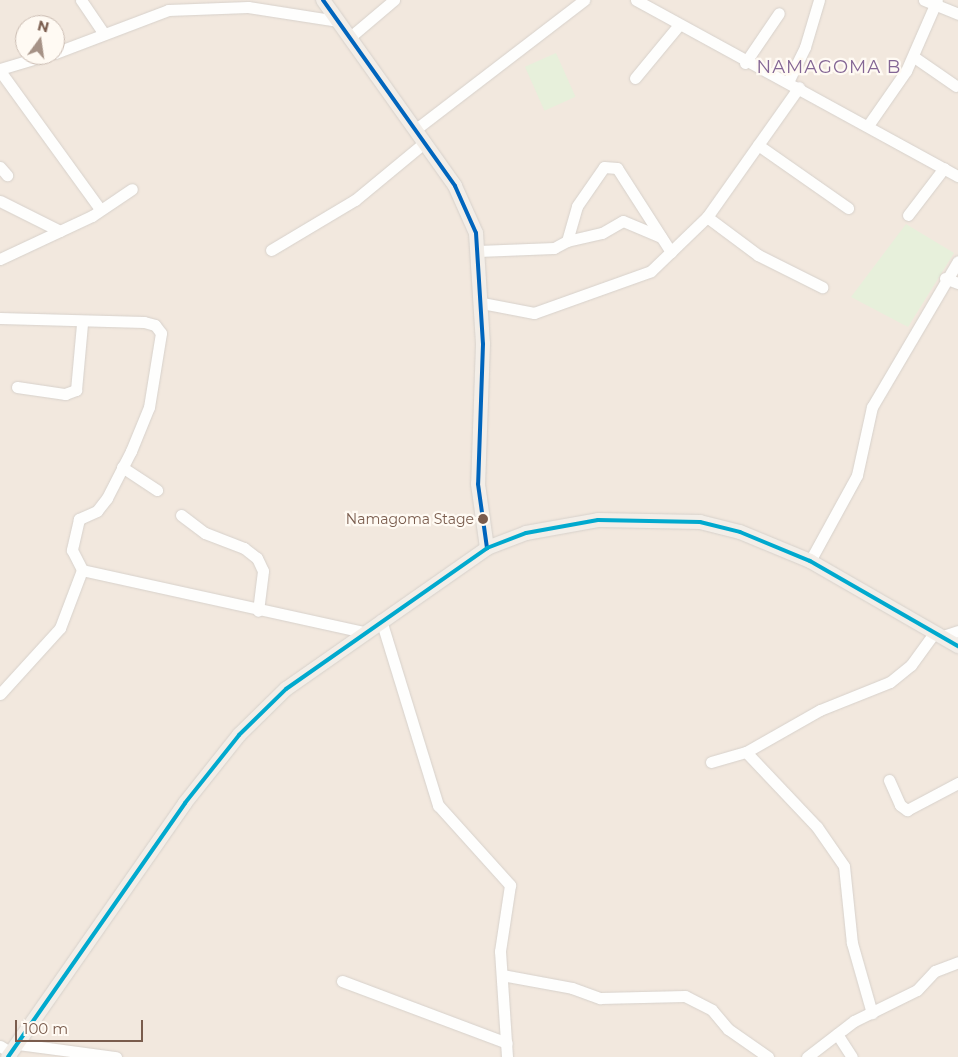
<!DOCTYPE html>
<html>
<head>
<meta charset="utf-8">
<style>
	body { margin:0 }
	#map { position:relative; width:958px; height:1057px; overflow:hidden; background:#f9f5f0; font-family:Montserrat,sans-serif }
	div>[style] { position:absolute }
	.residential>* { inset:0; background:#f2e8de }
	.green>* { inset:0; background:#e7f0db; transform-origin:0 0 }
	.roads { filter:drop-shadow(0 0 1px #d7d1cb) drop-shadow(0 0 1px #d7d1cb) }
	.minor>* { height:11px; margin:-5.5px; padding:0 5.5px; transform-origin:5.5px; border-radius:5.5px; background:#fefefd }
	.major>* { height:14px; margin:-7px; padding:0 7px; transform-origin:7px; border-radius:7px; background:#f3eee8 }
	.bus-1>* { height:4px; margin:-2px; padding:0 2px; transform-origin:2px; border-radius:2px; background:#0065bd }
	.bus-2>* { height:4px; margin:-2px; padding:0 2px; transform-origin:2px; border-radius:2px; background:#00a9ce }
	.dots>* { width:14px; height:14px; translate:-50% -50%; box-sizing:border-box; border:2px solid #fffaf3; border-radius:50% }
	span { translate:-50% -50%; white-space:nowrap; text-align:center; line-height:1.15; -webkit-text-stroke:4.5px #fffaf3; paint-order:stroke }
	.bus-label { font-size:14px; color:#7a5c4d }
	.right { translate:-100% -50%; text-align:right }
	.quarter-label { font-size:18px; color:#846695; letter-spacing:1px }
	.north { position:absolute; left:15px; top:15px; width:50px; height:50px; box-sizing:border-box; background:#fffaf3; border:1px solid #cabbb1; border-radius:50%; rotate:14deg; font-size:14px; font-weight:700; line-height:20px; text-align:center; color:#7a5c4d }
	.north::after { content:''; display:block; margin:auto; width:18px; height:22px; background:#a69286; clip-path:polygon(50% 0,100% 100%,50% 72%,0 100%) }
	.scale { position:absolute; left:15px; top:1020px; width:128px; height:22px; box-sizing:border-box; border:2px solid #7a5c4d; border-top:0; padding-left:6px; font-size:15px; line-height:18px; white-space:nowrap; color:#7a5c4d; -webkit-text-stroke:4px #fffaf3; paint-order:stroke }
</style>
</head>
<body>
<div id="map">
	<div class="residential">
		<div style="clip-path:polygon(evenodd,0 0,958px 0,958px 1057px,0 1057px,0 0,25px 25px,55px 25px,55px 55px,25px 55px,25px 25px)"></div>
	</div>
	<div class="green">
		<div style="left:556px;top:53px;width:48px;height:34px;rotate:66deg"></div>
		<div style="clip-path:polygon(906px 224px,954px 253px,908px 327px,851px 297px)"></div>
	</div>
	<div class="roads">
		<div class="minor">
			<div style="left:81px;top:0;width:41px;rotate:55.9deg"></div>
			<div style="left:636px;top:0;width:367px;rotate:28.7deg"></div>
			<div style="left:924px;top:0;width:37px;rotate:22deg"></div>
			<div style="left:349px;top:38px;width:59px;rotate:-40.2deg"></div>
			<div style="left:55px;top:53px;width:121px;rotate:-20.8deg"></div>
			<div style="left:168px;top:10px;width:80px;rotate:-2.1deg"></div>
			<div style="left:248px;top:7px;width:90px;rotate:8.9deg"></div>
			<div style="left:914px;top:57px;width:51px;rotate:34.6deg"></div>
			<div style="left:745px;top:63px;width:60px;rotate:-55.8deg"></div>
			<div style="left:0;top:69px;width:49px;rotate:-16.6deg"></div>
			<div style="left:0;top:71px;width:169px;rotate:54.1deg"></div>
			<div style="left:635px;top:78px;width:67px;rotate:-50.4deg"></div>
			<div style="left:788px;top:82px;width:39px;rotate:-64deg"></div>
			<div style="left:805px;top:47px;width:49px;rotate:-73.4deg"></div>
			<div style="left:869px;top:124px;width:65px;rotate:-55.1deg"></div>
			<div style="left:906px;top:71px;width:77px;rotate:-66.4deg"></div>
			<div style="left:416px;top:129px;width:212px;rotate:-37.5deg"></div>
			<div style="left:758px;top:145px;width:110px;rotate:35deg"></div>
			<div style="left:0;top:167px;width:11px;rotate:49deg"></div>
			<div style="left:0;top:201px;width:67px;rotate:26.6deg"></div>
			<div style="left:908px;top:215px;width:59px;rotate:-52.5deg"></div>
			<div style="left:707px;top:217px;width:64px;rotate:36.7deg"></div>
			<div style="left:758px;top:255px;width:72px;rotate:26.6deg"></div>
			<div style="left:567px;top:241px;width:36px;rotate:-13deg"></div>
			<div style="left:602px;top:233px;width:24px;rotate:-30deg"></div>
			<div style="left:623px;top:221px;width:41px;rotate:22.8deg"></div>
			<div style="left:271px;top:250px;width:98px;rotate:-30.8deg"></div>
			<div style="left:355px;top:200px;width:91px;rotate:-39.6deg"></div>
			<div style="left:478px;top:251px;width:76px;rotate:-2.3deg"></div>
			<div style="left:554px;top:248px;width:15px;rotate:-28deg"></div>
			<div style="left:567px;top:241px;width:36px;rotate:-74deg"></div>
			<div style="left:577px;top:206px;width:47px;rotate:-55.3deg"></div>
			<div style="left:604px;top:167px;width:13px;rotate:4deg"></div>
			<div style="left:617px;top:168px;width:100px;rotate:57.3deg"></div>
			<div style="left:0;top:259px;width:102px;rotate:-25.1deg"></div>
			<div style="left:92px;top:216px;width:48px;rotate:-34deg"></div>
			<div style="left:945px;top:278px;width:14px;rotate:21deg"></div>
			<div style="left:482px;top:303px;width:53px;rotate:10.9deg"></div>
			<div style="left:534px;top:313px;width:124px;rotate:-19.7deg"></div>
			<div style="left:651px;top:271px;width:78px;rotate:-44deg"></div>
			<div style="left:707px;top:217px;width:159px;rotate:-54.7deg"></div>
			<div style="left:0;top:318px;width:144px;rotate:1.6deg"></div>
			<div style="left:144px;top:322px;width:11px;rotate:15deg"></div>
			<div style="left:155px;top:325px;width:10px;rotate:53deg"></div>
			<div style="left:161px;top:333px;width:75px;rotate:99.2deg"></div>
			<div style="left:149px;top:407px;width:48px;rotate:112.2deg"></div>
			<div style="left:131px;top:451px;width:53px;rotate:117.1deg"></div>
			<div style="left:107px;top:498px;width:16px;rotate:128deg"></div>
			<div style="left:97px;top:511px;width:20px;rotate:156deg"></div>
			<div style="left:79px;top:519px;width:32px;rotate:103deg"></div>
			<div style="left:72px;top:550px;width:22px;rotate:63deg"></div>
			<div style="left:17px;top:387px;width:49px;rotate:8.3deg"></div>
			<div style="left:65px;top:394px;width:12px;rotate:-20deg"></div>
			<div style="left:76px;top:390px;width:66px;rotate:-84.8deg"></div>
			<div style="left:122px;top:467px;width:42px;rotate:33.3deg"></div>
			<div style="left:181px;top:515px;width:30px;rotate:37deg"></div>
			<div style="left:205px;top:533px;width:42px;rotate:21deg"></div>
			<div style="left:244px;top:548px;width:16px;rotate:38deg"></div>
			<div style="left:257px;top:558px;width:14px;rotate:65deg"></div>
			<div style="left:263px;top:571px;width:40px;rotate:97.1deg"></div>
			<div style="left:810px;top:561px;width:98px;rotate:-61.3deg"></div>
			<div style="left:857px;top:475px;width:70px;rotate:-77.6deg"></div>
			<div style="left:872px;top:407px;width:169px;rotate:-59.5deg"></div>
			<div style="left:381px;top:620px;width:194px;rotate:72.9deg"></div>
			<div style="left:438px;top:805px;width:108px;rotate:48deg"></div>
			<div style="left:510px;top:885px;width:67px;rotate:98.6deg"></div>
			<div style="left:500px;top:951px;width:106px;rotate:86.2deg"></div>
			<div style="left:943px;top:636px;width:16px;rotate:-18deg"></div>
			<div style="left:0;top:694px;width:89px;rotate:-47.7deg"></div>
			<div style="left:60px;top:628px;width:62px;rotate:-69.2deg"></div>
			<div style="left:82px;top:570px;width:288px;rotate:12.4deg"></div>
			<div style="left:746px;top:752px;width:103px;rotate:46.6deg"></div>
			<div style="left:817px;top:827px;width:47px;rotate:55.3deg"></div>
			<div style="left:844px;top:866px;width:77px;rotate:84.1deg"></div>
			<div style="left:852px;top:943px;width:73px;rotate:74.1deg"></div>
			<div style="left:711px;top:762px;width:36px;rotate:-16deg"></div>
			<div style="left:746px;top:752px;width:85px;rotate:-29.6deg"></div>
			<div style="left:820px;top:710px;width:75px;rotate:-21.8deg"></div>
			<div style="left:890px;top:682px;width:27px;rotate:-39deg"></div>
			<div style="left:911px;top:665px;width:41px;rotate:-54deg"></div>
			<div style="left:889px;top:780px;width:27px;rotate:66deg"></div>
			<div style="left:900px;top:805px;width:9px;rotate:36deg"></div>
			<div style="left:907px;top:810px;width:58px;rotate:-27.9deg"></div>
			<div style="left:502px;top:975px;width:71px;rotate:10.5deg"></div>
			<div style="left:572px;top:988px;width:30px;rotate:20deg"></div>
			<div style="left:600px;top:998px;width:85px;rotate:-1.3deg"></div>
			<div style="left:685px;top:996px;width:30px;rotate:27deg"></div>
			<div style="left:712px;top:1010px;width:25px;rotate:50deg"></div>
			<div style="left:728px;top:1029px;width:49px;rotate:35deg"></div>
			<div style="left:342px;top:981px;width:176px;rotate:20.6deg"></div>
			<div style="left:837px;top:1034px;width:27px;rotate:57deg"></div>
			<div style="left:18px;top:1044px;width:99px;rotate:7.6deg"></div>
			<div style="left:0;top:1046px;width:13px;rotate:32deg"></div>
			<div style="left:807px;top:1057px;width:59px;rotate:-37.5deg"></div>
			<div style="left:854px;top:1021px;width:70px;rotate:-26.2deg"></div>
			<div style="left:917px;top:990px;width:26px;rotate:-47deg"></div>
			<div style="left:935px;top:971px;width:25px;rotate:-21deg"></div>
		</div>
		<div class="major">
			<div style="left:323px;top:0;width:228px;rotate:54.6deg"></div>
			<div style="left:455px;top:186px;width:51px;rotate:65.9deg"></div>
			<div style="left:476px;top:233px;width:111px;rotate:86.4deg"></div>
			<div style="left:483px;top:344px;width:140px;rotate:92deg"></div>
			<div style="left:478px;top:484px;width:65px;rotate:82deg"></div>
			<div style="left:8px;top:1057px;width:310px;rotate:-55.1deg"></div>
			<div style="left:185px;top:803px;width:87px;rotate:-51.5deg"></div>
			<div style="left:239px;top:735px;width:66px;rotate:-44.4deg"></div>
			<div style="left:286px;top:689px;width:246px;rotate:-35deg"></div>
			<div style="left:487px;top:548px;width:42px;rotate:-21deg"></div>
			<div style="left:526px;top:533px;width:73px;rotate:-10.2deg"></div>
			<div style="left:598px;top:520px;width:102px;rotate:1.1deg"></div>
			<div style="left:700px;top:522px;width:41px;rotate:14deg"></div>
			<div style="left:740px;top:532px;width:76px;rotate:22.5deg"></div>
			<div style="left:810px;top:561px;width:171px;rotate:29.9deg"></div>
		</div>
	</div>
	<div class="bus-1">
		<div style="left:323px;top:0;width:228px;rotate:54.6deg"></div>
		<div style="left:455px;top:186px;width:51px;rotate:65.9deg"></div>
		<div style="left:476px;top:233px;width:111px;rotate:86.4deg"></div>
		<div style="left:483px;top:344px;width:140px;rotate:92deg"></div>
		<div style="left:478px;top:484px;width:65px;rotate:82deg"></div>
	</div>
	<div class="bus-2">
		<div style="left:8px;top:1057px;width:310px;rotate:-55.1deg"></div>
		<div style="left:185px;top:803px;width:87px;rotate:-51.5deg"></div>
		<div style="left:239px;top:735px;width:66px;rotate:-44.4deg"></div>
		<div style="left:286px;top:689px;width:246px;rotate:-35deg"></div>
		<div style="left:487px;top:548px;width:42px;rotate:-21deg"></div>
		<div style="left:526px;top:533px;width:73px;rotate:-10.2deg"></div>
		<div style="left:598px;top:520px;width:102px;rotate:1.1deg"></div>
		<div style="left:700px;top:522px;width:41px;rotate:14deg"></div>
		<div style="left:740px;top:532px;width:76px;rotate:22.5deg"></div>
		<div style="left:810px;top:561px;width:171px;rotate:29.9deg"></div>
	</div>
	<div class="dots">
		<div style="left:483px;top:519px;background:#7a5c4d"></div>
	</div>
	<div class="bus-label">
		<span class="right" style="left:474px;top:519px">Namagoma Stage</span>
	</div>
	<div class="quarter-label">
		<span style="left:829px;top:67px">NAMAGOMA B</span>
	</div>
	<div class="north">N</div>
	<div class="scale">100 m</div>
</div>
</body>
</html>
